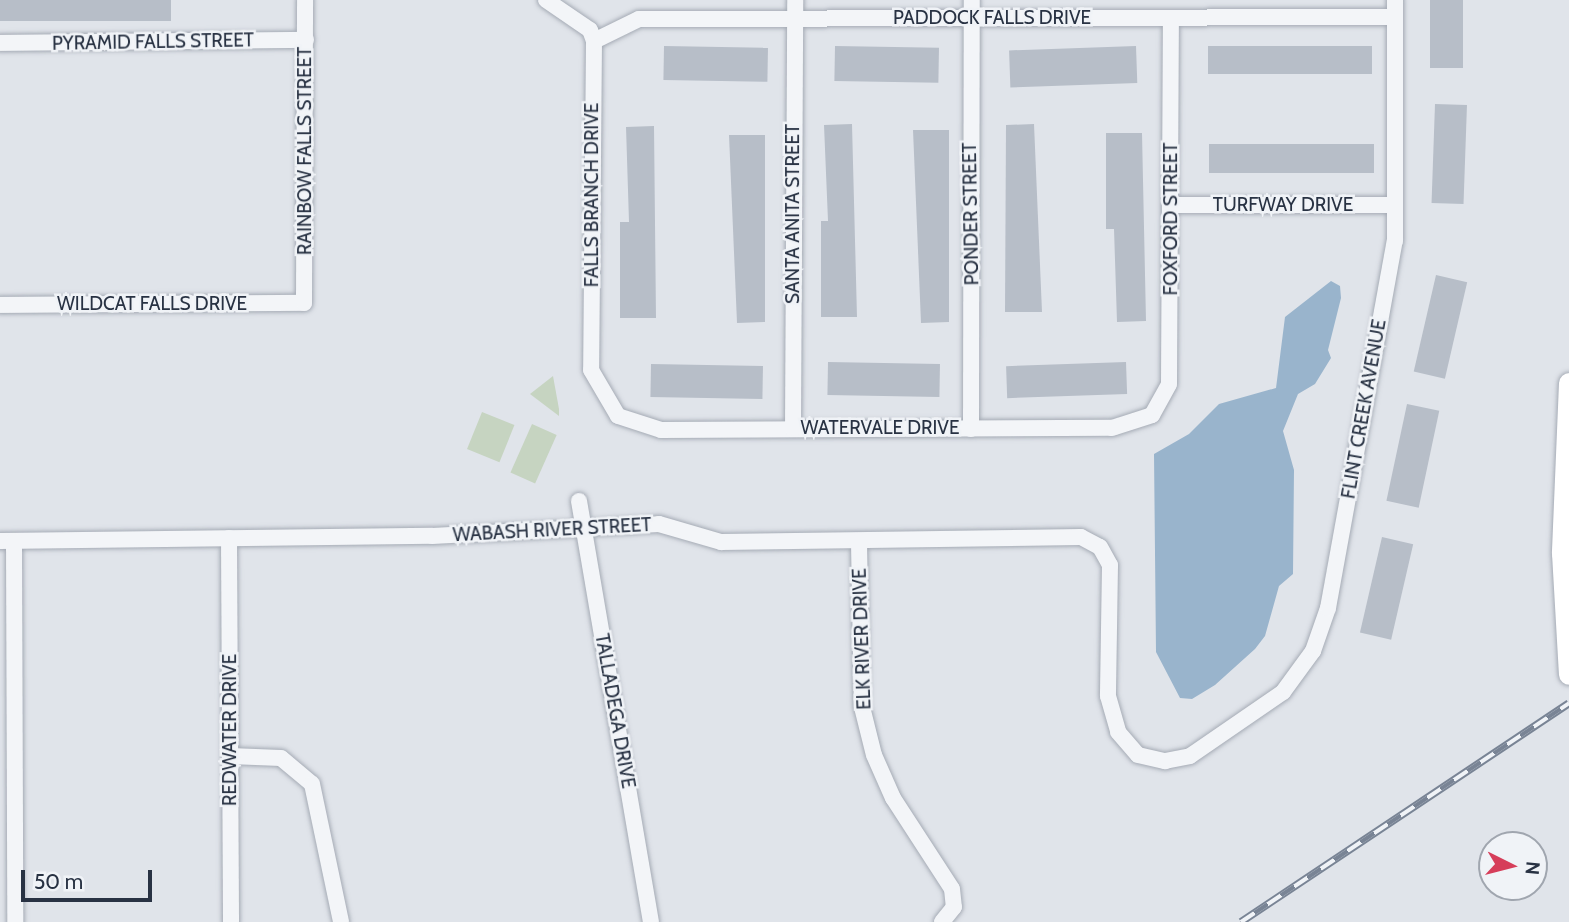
<!DOCTYPE html>
<html>
<head>
<meta charset="utf-8">
<style>
	body { margin:0 }
	#map { position:relative; width:1569px; height:922px; overflow:hidden; background:#e0e4ea; font-family:Cabin,sans-serif }
	div>[style] { position:absolute }
	.green>* { inset:0; background:#c6d4c1; transform-origin:0 0 }
	.water>* { inset:0; background:#99b4cc }
	.building>* { inset:0; background:#b7bec8; transform-origin:0 0 }
	.roads { filter:drop-shadow(0 0 2px #a5abb5) drop-shadow(0 0 2px #a5abb5) }
	.minor>* { height:16px; margin:-8px; padding:0 8px; transform-origin:8px; border-radius:8px; background:#f3f5f8 }
	.secondary>* { height:21px; margin:-10.5px; padding:0 10.5px; transform-origin:10.5px; border-radius:10.5px; background:#fff }
	.rail>* { height:8px; margin-top:-4px; transform-origin:0; background:repeating-linear-gradient(90deg,#f0f3f7 0 16px,#798495 0 32px); box-sizing:border-box; border-block:2px solid #798495 }
	span { translate:-50% -50%; white-space:nowrap; text-align:center; line-height:1.15; -webkit-text-stroke:5px #f0f3f7; paint-order:stroke }
	.street-label { font-size:19px; color:#283243 }
	.north { position:absolute; left:1478px; top:831px; width:70px; height:70px; box-sizing:border-box; background:#f0f3f7; border:2px solid #a0a6af; border-radius:50%; rotate:96deg; font-size:19px; font-weight:700; line-height:28px; text-align:center; color:#283243 }
	.north::after { content:''; display:block; margin:auto; width:24px; height:32px; background:#d63e5a; clip-path:polygon(50% 0,100% 100%,50% 72%,0 100%) }
	.scale { position:absolute; left:21px; top:870px; width:131px; height:32px; box-sizing:border-box; border:4px solid #283243; border-top:0; padding-left:9px; font-size:21px; line-height:24px; white-space:nowrap; color:#283243; -webkit-text-stroke:5px #f0f3f7; paint-order:stroke }
</style>
</head>
<body>
<div id="map">
	<div class="green">
		<div style="clip-path:polygon(553px 376px,559px 409px,559px 416px,530px 394px)"></div>
		<div style="left:482px;top:412px;width:35px;height:40px;rotate:22deg"></div>
		<div style="left:532px;top:424px;width:27px;height:53px;rotate:24deg"></div>
	</div>
	<div class="water">
		<div style="clip-path:polygon(1331px 281px,1340px 286px,1341px 298px,1328px 350px,1331px 358px,1315px 384px,1298px 394px,1283px 431px,1294px 470px,1293px 574px,1279px 586px,1265px 636px,1255px 649px,1215px 685px,1192px 699px,1180px 698px,1156px 652px,1154px 454px,1189px 434px,1219px 404px,1276px 388px,1285px 317px)"></div>
	</div>
	<div class="building">
		<div style="left:0;top:0;width:171px;height:21px"></div>
		<div style="left:1430px;top:0;width:33px;height:68px"></div>
		<div style="left:664px;top:46px;width:104px;height:34px;rotate:1deg"></div>
		<div style="left:835px;top:46px;width:104px;height:35px;rotate:1deg"></div>
		<div style="left:1136px;top:46px;width:37px;height:127px;rotate:88deg"></div>
		<div style="left:1208px;top:46px;width:164px;height:28px"></div>
		<div style="left:1435px;top:104px;width:32px;height:99px;rotate:2deg"></div>
		<div style="clip-path:polygon(852px 124px,857px 317px,821px 317px,821px 221px,828px 221px,824px 125px)"></div>
		<div style="clip-path:polygon(1034px 124px,1042px 312px,1005px 312px,1006px 125px)"></div>
		<div style="clip-path:polygon(654px 126px,656px 318px,620px 318px,620px 222px,629px 222px,626px 127px)"></div>
		<div style="clip-path:polygon(913px 130px,949px 130px,949px 322px,921px 323px)"></div>
		<div style="clip-path:polygon(1106px 133px,1142px 133px,1146px 321px,1117px 322px,1114px 229px,1106px 229px)"></div>
		<div style="clip-path:polygon(729px 135px,765px 135px,765px 322px,737px 323px)"></div>
		<div style="left:1209px;top:144px;width:165px;height:29px"></div>
		<div style="left:1436px;top:275px;width:32px;height:99px;rotate:13deg"></div>
		<div style="left:828px;top:362px;width:112px;height:33px;rotate:1deg"></div>
		<div style="left:1126px;top:362px;width:32px;height:120px;rotate:88deg"></div>
		<div style="left:651px;top:364px;width:112px;height:33px;rotate:1deg"></div>
		<div style="left:1407px;top:404px;width:33px;height:99px;rotate:12deg"></div>
		<div style="left:1382px;top:537px;width:32px;height:98px;rotate:13deg"></div>
	</div>
	<div class="roads">
		<div class="minor">
			<div style="left:546px;top:0;width:53px;rotate:34.3deg"></div>
			<div style="left:590px;top:30px;width:12px;rotate:70deg"></div>
			<div style="left:594px;top:41px;width:329px;rotate:90.5deg"></div>
			<div style="left:591px;top:370px;width:53px;rotate:59.6deg"></div>
			<div style="left:618px;top:416px;width:45px;rotate:18deg"></div>
			<div style="left:661px;top:430px;width:451px;rotate:-0.3deg"></div>
			<div style="left:1112px;top:428px;width:42px;rotate:-18deg"></div>
			<div style="left:1152px;top:415px;width:35px;rotate:-61deg"></div>
			<div style="left:1169px;top:384px;width:366px;rotate:-89.7deg"></div>
			<div style="left:594px;top:41px;width:50px;rotate:-26.1deg"></div>
			<div style="left:639px;top:19px;width:756px;rotate:-0.15deg"></div>
			<div style="left:0;top:43px;width:306px;rotate:-0.6deg"></div>
			<div style="left:1171px;top:205px;width:224px"></div>
			<div style="left:0;top:305px;width:304px;rotate:-0.4deg"></div>
			<div style="left:304px;top:303px;width:303px;rotate:-89.8deg"></div>
			<div style="left:793px;top:428px;width:428px;rotate:-89.7deg"></div>
			<div style="left:971px;top:429px;width:429px;rotate:-89.9deg"></div>
			<div style="left:579px;top:501px;width:427px;rotate:80.3deg"></div>
			<div style="left:229px;top:538px;width:384px;rotate:89.7deg"></div>
			<div style="left:0;top:541px;width:432px;rotate:-0.7deg"></div>
			<div style="left:432px;top:536px;width:227px;rotate:-3deg"></div>
			<div style="left:659px;top:524px;width:65px;rotate:16.2deg"></div>
			<div style="left:721px;top:542px;width:360px;rotate:-0.8deg"></div>
			<div style="left:1081px;top:537px;width:21px;rotate:28deg"></div>
			<div style="left:1100px;top:547px;width:21px;rotate:61deg"></div>
			<div style="left:1110px;top:565px;width:131px;rotate:90.9deg"></div>
			<div style="left:1108px;top:696px;width:37px;rotate:74deg"></div>
			<div style="left:1118px;top:732px;width:30px;rotate:49deg"></div>
			<div style="left:1138px;top:755px;width:28px;rotate:13deg"></div>
			<div style="left:1165px;top:761px;width:25px;rotate:-11deg"></div>
			<div style="left:1190px;top:756px;width:113px;rotate:-34.5deg"></div>
			<div style="left:1283px;top:692px;width:51px;rotate:-53.8deg"></div>
			<div style="left:1313px;top:651px;width:46px;rotate:-70.8deg"></div>
			<div style="left:1328px;top:608px;width:373px;rotate:-79.7deg"></div>
			<div style="left:1395px;top:241px;width:241px;rotate:-90deg"></div>
			<div style="left:14px;top:541px;width:381px;rotate:89.8deg"></div>
			<div style="left:859px;top:542px;width:165px;rotate:89deg"></div>
			<div style="left:862px;top:707px;width:49px;rotate:76deg"></div>
			<div style="left:874px;top:755px;width:47px;rotate:66.2deg"></div>
			<div style="left:893px;top:798px;width:108px;rotate:57deg"></div>
			<div style="left:952px;top:889px;width:18px;rotate:84deg"></div>
			<div style="left:954px;top:907px;width:19px;rotate:129deg"></div>
			<div style="left:230px;top:756px;width:51px;rotate:2.2deg"></div>
			<div style="left:281px;top:758px;width:40px;rotate:40deg"></div>
			<div style="left:312px;top:784px;width:141px;rotate:78.1deg"></div>
		</div>
		<div class="secondary">
			<div style="left:1569px;top:383px;width:170px;rotate:92.4deg"></div>
			<div style="left:1562px;top:553px;width:121px;rotate:86.7deg"></div>
		</div>
	</div>
	<div class="rail">
		<div style="left:1241px;top:922px;width:394px;rotate:-33.7deg"></div>
	</div>
	<div class="street-label">
		<span style="left:992px;top:18px">PADDOCK FALLS DRIVE</span>
		<span style="left:153px;top:42px;rotate:-1deg">PYRAMID FALLS STREET</span>
		<span style="left:305px;top:151px;rotate:-90deg">RAINBOW FALLS STREET</span>
		<span style="left:592px;top:195px;rotate:-90deg">FALLS BRANCH DRIVE</span>
		<span style="left:1283px;top:205px">TURFWAY DRIVE</span>
		<span style="left:793px;top:214px;rotate:-90deg">SANTA ANITA STREET</span>
		<span style="left:971px;top:214px;rotate:-91deg">PONDER STREET</span>
		<span style="left:1171px;top:219px;rotate:-90deg">FOXFORD STREET</span>
		<span style="left:152px;top:304px">WILDCAT FALLS DRIVE</span>
		<span style="left:1364px;top:409px;rotate:-80deg">FLINT CREEK AVENUE</span>
		<span style="left:880px;top:428px">WATERVALE DRIVE</span>
		<span style="left:552px;top:530px;rotate:-3deg">WABASH RIVER STREET</span>
		<span style="left:862px;top:639px;rotate:-92deg">ELK RIVER DRIVE</span>
		<span style="left:615px;top:711px;rotate:80deg">TALLADEGA DRIVE</span>
		<span style="left:230px;top:730px;rotate:-90deg">REDWATER DRIVE</span>
	</div>
	<div class="north">N</div>
	<div class="scale">50 m</div>
</div>
</body>
</html>
